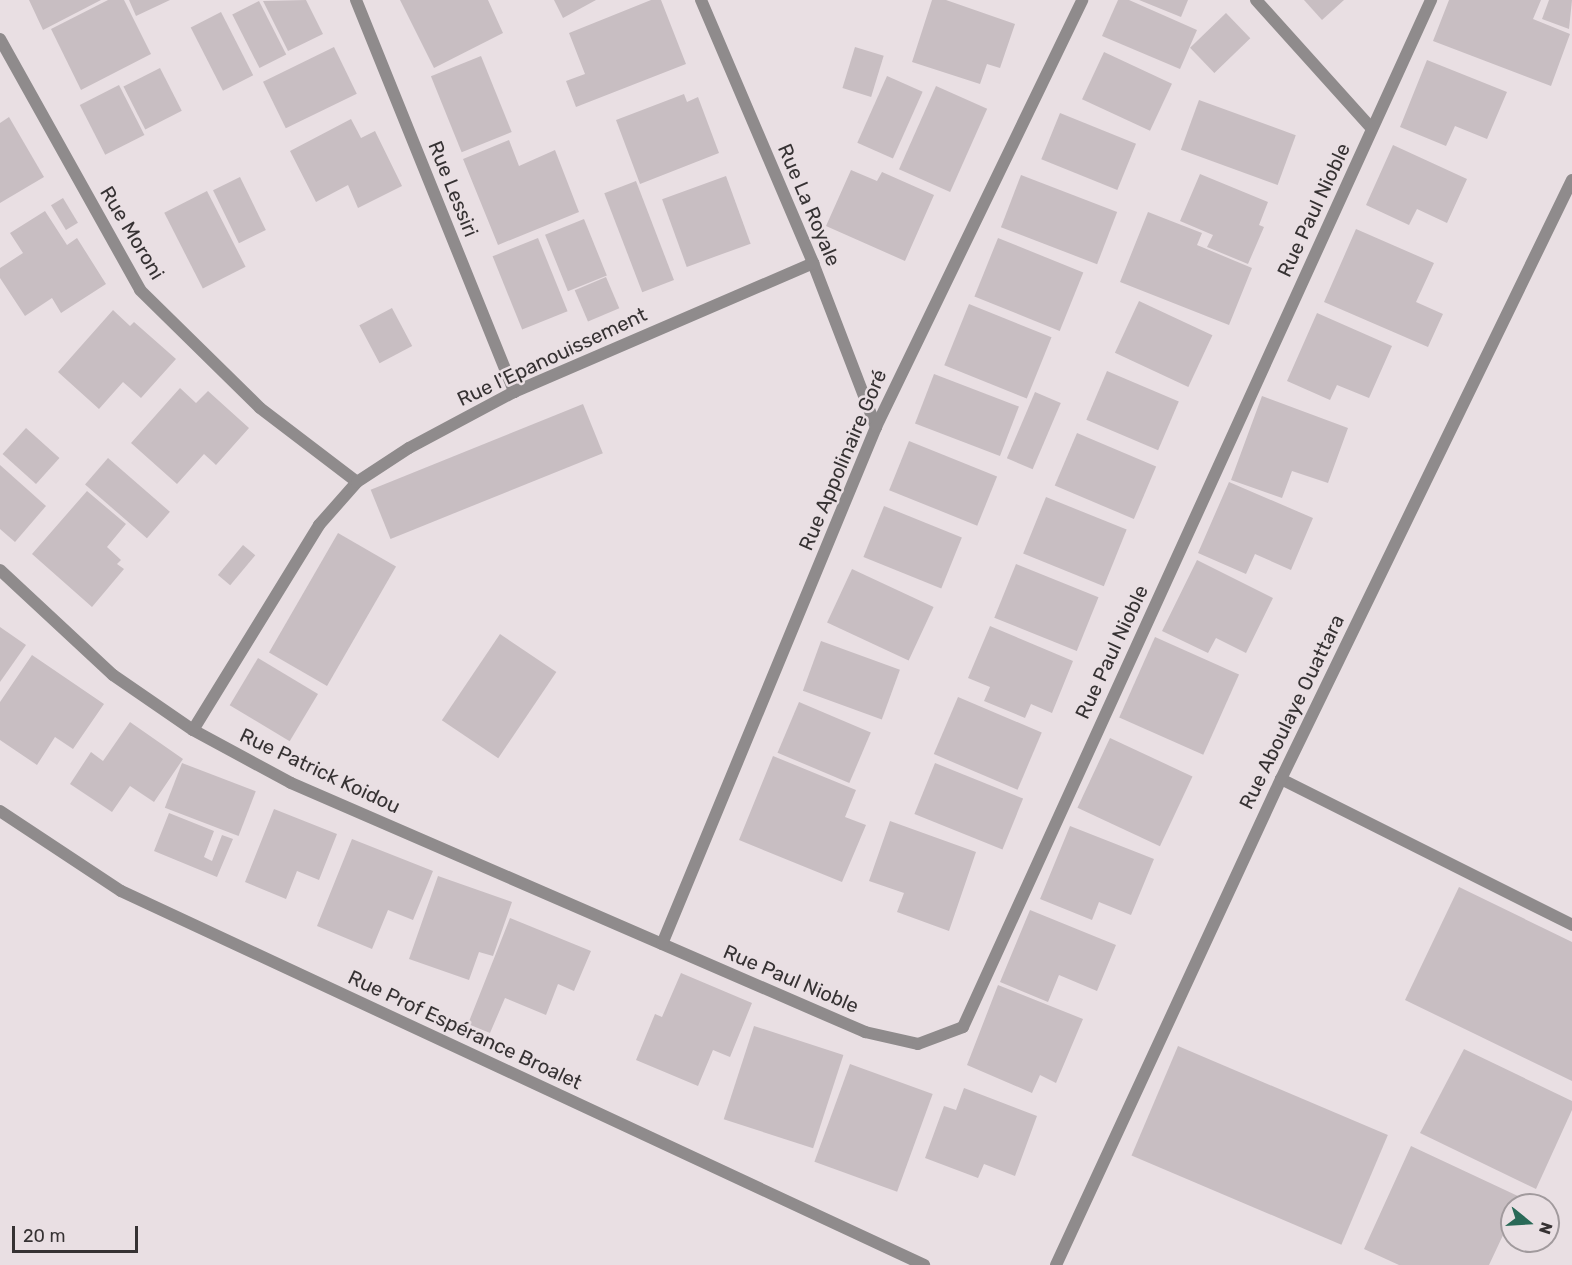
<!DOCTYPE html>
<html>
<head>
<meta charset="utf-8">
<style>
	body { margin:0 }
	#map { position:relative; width:1572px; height:1265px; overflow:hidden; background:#e9dfe3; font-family:Rubik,sans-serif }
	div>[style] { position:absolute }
	.building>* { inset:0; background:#c8bec2; transform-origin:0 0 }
	.street>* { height:12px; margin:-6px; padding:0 6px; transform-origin:6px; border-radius:6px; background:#8f8b8c }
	span { translate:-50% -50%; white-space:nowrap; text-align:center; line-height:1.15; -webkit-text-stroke:5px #e9dfe3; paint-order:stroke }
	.street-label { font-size:20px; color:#363233 }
	.north { position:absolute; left:1500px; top:1193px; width:60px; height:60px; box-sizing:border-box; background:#e9dfe3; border:2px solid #a19a9d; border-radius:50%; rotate:108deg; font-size:16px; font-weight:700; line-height:24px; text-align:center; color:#363233 }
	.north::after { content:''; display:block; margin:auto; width:21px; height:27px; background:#296957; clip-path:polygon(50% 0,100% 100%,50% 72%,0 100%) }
	.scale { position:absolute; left:12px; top:1226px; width:126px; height:27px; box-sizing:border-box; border:3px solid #363233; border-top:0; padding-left:8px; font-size:18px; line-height:21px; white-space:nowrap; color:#363233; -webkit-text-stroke:4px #e9dfe3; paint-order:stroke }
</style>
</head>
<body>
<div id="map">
	<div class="building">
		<div style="clip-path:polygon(29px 0,101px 0,43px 30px)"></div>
		<div style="clip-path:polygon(108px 0,124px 0,151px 54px,81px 90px,51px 29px)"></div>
		<div style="clip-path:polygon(129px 0,170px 0,136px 16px)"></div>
		<div style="clip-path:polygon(306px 0,323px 34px,288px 51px,263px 1px)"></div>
		<div style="clip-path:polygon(400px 0,488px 0,503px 33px,434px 68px)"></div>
		<div style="clip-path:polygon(554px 0,596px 0,563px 18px)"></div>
		<div style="clip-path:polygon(651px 0,661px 0,686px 64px,576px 107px,566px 81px,585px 74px,569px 33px)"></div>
		<div style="clip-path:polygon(932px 0,946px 0,1015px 24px,1000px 68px,987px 64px,980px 84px,912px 62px)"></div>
		<div style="clip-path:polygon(1118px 0,1129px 0,1197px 30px,1180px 69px,1102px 36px)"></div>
		<div style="clip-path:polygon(1139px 0,1188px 0,1181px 17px)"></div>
		<div style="clip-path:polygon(1304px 0,1344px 0,1322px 20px)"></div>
		<div style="clip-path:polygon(1449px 0,1541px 0,1533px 19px,1570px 34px,1551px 86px,1433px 41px)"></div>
		<div style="clip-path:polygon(1549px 0,1572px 0,1569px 29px,1542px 19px)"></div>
		<div style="left:259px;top:1px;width:60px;height:30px;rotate:63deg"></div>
		<div style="left:221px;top:12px;width:71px;height:34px;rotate:63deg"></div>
		<div style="left:1226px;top:13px;width:35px;height:50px;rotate:46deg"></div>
		<div style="left:334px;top:47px;width:52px;height:79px;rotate:64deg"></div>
		<div style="left:855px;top:47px;width:30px;height:43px;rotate:17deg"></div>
		<div style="left:1104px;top:52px;width:75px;height:52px;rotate:25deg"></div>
		<div style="left:481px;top:56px;width:82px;height:54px;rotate:68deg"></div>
		<div style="clip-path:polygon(1427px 60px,1507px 92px,1487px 139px,1455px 126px,1446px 146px,1400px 127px)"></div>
		<div style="left:160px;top:68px;width:48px;height:41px;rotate:63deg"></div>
		<div style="left:887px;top:76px;width:39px;height:73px;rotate:24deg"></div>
		<div style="left:119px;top:85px;width:56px;height:44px;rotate:63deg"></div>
		<div style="left:936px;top:86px;width:56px;height:91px;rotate:24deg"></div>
		<div style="clip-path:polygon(684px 94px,687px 102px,698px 97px,719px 153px,640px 184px,616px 120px)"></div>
		<div style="left:1199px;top:100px;width:103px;height:53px;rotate:20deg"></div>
		<div style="left:1060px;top:113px;width:82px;height:50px;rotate:22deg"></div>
		<div style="clip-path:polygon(9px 117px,44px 177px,0 203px,0 123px)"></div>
		<div style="clip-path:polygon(351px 119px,361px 138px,375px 131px,402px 186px,358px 208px,348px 185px,316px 202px,290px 151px)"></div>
		<div style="clip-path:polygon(509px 140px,519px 166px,555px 150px,579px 212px,498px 245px,463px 159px)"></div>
		<div style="clip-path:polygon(1393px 145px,1467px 179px,1447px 223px,1417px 209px,1409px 225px,1366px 205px)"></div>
		<div style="clip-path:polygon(851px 170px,877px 181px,882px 172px,934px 195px,905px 261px,826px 226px)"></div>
		<div style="clip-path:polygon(1200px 174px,1268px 202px,1259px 225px,1264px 227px,1248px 264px,1207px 247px,1213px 235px,1180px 221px)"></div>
		<div style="left:1021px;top:175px;width:103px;height:56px;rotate:21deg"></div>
		<div style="left:726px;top:176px;width:72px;height:68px;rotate:70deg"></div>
		<div style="left:240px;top:177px;width:59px;height:30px;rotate:64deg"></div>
		<div style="left:636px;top:181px;width:106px;height:34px;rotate:69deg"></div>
		<div style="left:207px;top:191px;width:85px;height:48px;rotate:63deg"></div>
		<div style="left:63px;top:198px;width:29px;height:14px;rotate:59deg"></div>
		<div style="clip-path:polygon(45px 211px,67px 245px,77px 238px,106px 284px,61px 313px,52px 298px,25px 316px,0 278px,0 268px,23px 253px,10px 233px)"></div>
		<div style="clip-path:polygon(1148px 212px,1202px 233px,1197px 245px,1252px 268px,1229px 325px,1120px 282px)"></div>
		<div style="left:584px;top:219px;width:61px;height:42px;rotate:68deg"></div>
		<div style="clip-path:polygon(1356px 229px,1434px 263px,1416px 302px,1443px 314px,1428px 347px,1324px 302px)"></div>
		<div style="left:538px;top:238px;width:79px;height:49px;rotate:68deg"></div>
		<div style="left:998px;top:238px;width:92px;height:63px;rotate:22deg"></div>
		<div style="left:606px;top:277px;width:34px;height:34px;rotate:67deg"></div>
		<div style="left:1139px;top:301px;width:81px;height:57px;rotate:25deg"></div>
		<div style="left:969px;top:304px;width:89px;height:66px;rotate:22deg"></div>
		<div style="left:392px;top:308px;width:43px;height:37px;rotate:62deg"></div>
		<div style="clip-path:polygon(113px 310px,130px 326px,134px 322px,176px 359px,141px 398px,123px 382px,99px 409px,58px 372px)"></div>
		<div style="clip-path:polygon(1317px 313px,1392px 346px,1369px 398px,1337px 385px,1330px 400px,1287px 381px)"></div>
		<div style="left:1107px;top:371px;width:78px;height:53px;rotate:23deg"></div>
		<div style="left:934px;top:374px;width:91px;height:53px;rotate:21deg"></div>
		<div style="clip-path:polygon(180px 388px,196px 403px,208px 391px,249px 428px,216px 465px,204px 454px,177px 484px,131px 443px)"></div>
		<div style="left:1035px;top:392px;width:28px;height:72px;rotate:23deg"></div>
		<div style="clip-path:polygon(1262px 396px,1348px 428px,1328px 483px,1292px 471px,1282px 498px,1231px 480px)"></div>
		<div style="left:583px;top:404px;width:53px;height:229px;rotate:68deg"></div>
		<div style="left:26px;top:428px;width:45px;height:35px;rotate:42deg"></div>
		<div style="left:1077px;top:433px;width:86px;height:57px;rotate:23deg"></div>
		<div style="left:909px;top:441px;width:95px;height:53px;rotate:22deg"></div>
		<div style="left:108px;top:458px;width:82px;height:35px;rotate:41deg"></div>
		<div style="clip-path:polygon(0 465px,46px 506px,15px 542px,0 529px)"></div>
		<div style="clip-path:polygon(1229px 482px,1313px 518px,1291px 570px,1255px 554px,1246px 574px,1198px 553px)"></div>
		<div style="clip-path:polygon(87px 491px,126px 524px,107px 547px,121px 560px,117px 564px,124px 569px,92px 607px,32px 554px)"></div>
		<div style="left:1046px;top:497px;width:87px;height:61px;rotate:22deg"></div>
		<div style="left:884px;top:506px;width:84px;height:55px;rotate:22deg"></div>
		<div style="left:338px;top:533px;width:67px;height:138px;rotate:30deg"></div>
		<div style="left:243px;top:545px;width:16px;height:39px;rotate:40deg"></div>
		<div style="clip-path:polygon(1197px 560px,1273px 598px,1246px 653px,1216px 638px,1208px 653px,1162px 631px)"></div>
		<div style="left:1016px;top:564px;width:89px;height:58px;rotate:22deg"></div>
		<div style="left:852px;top:569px;width:90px;height:59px;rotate:25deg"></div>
		<div style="clip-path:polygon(990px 626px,1073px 661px,1052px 713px,1031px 704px,1025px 718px,984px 701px,990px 687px,968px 678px)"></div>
		<div style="clip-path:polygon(0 627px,26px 645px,0 682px)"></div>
		<div style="left:500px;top:634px;width:68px;height:104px;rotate:34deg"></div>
		<div style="left:1155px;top:637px;width:92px;height:88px;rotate:24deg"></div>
		<div style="left:821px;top:641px;width:84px;height:53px;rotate:20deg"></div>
		<div style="clip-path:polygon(32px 655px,104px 704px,73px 749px,55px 737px,37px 765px,0 740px,0 702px)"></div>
		<div style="left:258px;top:658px;width:70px;height:55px;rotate:31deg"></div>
		<div style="left:958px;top:697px;width:91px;height:62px;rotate:23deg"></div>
		<div style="left:799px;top:702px;width:78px;height:55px;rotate:23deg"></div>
		<div style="clip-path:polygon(130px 722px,183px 759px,154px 802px,130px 786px,112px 812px,70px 784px,91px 752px,103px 761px)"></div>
		<div style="left:1110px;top:738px;width:91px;height:77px;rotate:25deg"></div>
		<div style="clip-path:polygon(773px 756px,856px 790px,845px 817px,866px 825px,842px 882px,739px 840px)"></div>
		<div style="left:182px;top:763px;width:79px;height:48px;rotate:21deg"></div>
		<div style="left:935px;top:763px;width:95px;height:55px;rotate:22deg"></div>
		<div style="clip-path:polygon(274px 809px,337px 834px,319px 880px,297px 871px,286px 899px,245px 882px)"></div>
		<div style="clip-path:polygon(169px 813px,214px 831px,204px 857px,212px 861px,222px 835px,233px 839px,217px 877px,154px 851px)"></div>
		<div style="clip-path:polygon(890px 821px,976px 852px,949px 931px,897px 912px,904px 893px,869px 881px)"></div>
		<div style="clip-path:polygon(1070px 826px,1154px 859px,1131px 915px,1099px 902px,1092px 920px,1040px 899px)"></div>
		<div style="clip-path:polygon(352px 839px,433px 871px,413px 920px,388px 910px,372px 949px,317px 926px)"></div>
		<div style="clip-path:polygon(438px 876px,512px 902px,493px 956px,479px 952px,469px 980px,409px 959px)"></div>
		<div style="clip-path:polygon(1459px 887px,1572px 942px,1572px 1081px,1405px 1000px)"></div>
		<div style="clip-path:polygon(1030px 910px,1116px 945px,1097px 991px,1059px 975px,1048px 1002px,1000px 982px)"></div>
		<div style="clip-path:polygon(510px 918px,591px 951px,574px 991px,558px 984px,546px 1015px,505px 998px,490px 1033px,468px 1024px)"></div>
		<div style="clip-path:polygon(681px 973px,752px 1003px,730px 1057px,713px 1050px,698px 1086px,636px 1060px,655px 1014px,662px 1017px)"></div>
		<div style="clip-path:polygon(998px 985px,1083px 1019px,1056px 1083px,1040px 1075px,1032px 1093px,967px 1065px)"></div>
		<div style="left:754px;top:1026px;width:94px;height:98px;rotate:18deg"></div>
		<div style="left:1178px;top:1046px;width:228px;height:119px;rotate:23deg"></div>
		<div style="clip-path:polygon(1464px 1049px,1572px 1101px,1572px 1110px,1536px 1189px,1420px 1133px)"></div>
		<div style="left:850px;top:1064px;width:88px;height:104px;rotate:20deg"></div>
		<div style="clip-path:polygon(964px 1088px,1037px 1116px,1015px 1176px,984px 1164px,978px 1178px,925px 1158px,944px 1106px,956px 1110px)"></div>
		<div style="clip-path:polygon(1411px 1146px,1520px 1197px,1517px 1205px,1512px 1205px,1512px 1216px,1489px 1265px,1399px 1265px,1364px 1249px)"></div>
	</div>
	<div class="street">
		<div style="left:356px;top:0;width:423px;rotate:68deg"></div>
		<div style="left:701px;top:0;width:286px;rotate:66.9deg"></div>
		<div style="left:813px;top:263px;width:176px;rotate:69deg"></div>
		<div style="left:1256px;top:0;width:173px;rotate:48deg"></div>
		<div style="left:0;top:39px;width:287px;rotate:60.8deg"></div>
		<div style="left:140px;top:290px;width:168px;rotate:44.5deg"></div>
		<div style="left:260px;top:408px;width:122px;rotate:37.3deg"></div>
		<div style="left:0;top:570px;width:154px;rotate:42.9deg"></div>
		<div style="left:113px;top:675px;width:97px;rotate:34.5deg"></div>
		<div style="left:193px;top:730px;width:111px;rotate:28.4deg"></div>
		<div style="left:291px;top:783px;width:626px;rotate:23.45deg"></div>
		<div style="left:865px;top:1032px;width:54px;rotate:12.8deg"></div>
		<div style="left:918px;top:1044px;width:48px;rotate:-20.7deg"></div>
		<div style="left:963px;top:1027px;width:1129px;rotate:-65.5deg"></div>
		<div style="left:193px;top:730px;width:241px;rotate:-58.4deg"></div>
		<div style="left:319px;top:525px;width:57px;rotate:-48.5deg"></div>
		<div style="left:357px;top:482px;width:62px;rotate:-33.2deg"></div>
		<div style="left:409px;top:448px;width:119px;rotate:-28.1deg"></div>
		<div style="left:514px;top:392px;width:326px;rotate:-23.3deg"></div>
		<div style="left:1281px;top:779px;width:326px;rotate:26.6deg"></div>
		<div style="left:0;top:811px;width:145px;rotate:33.5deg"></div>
		<div style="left:121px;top:891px;width:886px;rotate:24.97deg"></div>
		<div style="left:662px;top:944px;width:560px;rotate:-67.51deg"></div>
		<div style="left:876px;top:427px;width:474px;rotate:-64.2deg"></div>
		<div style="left:1056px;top:1265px;width:536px;rotate:-65.16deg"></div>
		<div style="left:1281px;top:779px;width:666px;rotate:-64.09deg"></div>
	</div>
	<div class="street-label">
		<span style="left:453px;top:189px;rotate:68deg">Rue Lessiri</span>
		<span style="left:809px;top:205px;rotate:67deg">Rue La Royale</span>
		<span style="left:1314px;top:210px;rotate:-65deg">Rue Paul Nioble</span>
		<span style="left:132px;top:233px;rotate:59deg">Rue Moroni</span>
		<span style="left:552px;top:357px;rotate:-25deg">Rue l'Epanouissement</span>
		<span style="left:843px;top:460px;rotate:-67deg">Rue Appolinaire Goré</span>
		<span style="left:1112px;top:652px;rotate:-65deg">Rue Paul Nioble</span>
		<span style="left:1292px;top:712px;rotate:-64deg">Rue Aboulaye Ouattara</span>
		<span style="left:320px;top:771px;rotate:25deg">Rue Patrick Koidou</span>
		<span style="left:791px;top:979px;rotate:23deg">Rue Paul Nioble</span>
		<span style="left:465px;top:1030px;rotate:25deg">Rue Prof Espérance Broalet</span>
	</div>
	<div class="north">N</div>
	<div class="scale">20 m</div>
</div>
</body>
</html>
